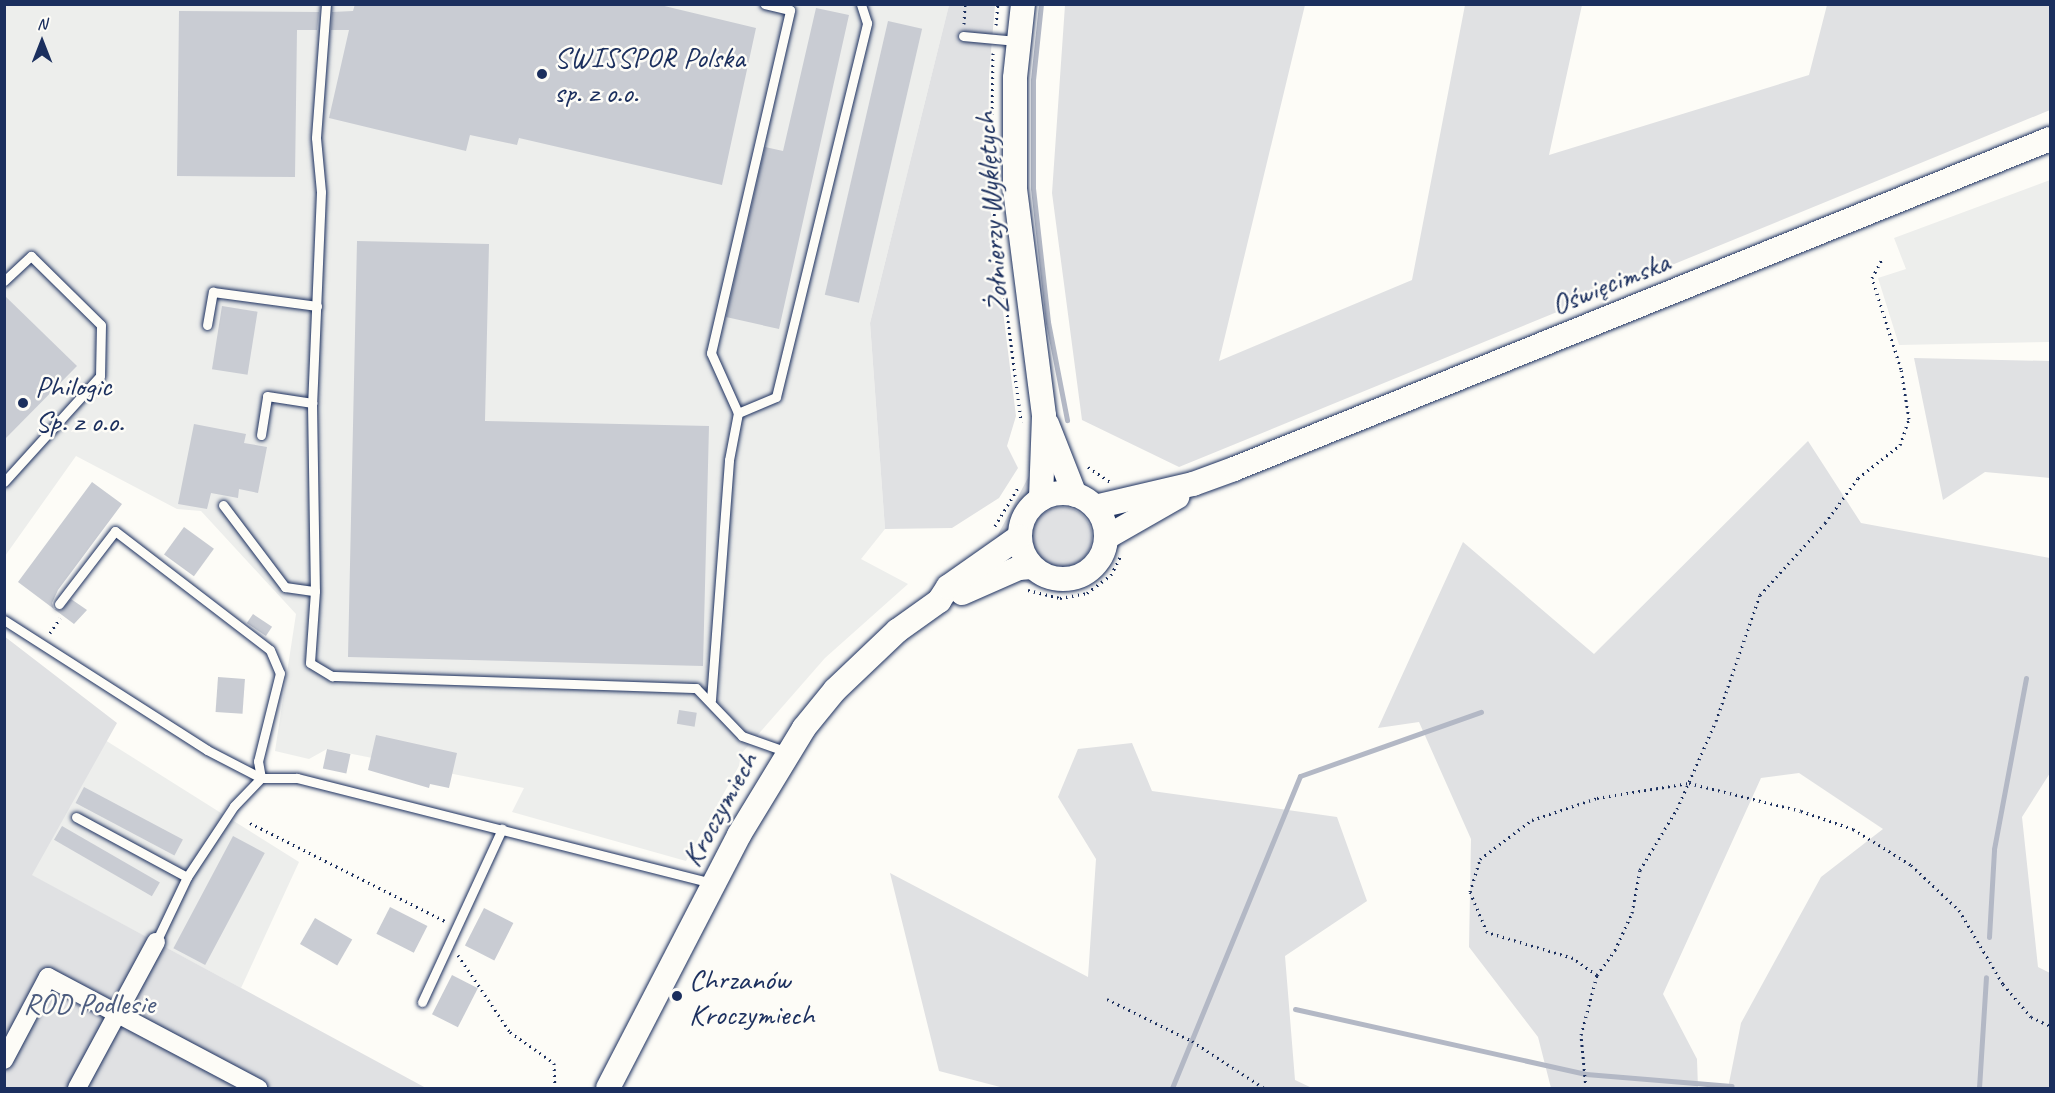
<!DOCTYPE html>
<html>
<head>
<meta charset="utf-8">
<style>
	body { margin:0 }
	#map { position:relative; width:2055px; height:1093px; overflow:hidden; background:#fdfcf7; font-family:Caveat,sans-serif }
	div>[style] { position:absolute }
	.built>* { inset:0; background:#edeeec }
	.green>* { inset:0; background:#e0e1e3 }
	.round { border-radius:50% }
	.stream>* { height:5px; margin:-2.5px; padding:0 2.5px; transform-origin:2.5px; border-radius:2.5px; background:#b3b8c5 }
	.building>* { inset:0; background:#c9ccd3; transform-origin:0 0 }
	.path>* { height:3px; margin-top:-1.5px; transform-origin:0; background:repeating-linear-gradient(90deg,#1b2f5e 0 1.5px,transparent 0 6px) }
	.roads { filter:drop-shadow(0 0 2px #1b2f5e) drop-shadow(0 0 2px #1b2f5e) }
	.lane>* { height:9px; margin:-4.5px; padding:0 4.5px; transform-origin:4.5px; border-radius:4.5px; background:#fdfcf7 }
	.street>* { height:18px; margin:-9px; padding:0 9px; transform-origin:9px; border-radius:9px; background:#fdfcf7 }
	.secondary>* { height:24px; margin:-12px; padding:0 12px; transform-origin:12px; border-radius:12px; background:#fdfcf7 }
	.secondary>.ring { margin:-12px; padding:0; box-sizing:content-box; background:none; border:24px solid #fdfcf7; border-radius:50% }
	.dots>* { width:16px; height:16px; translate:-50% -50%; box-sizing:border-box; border:3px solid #fdfcf7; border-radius:50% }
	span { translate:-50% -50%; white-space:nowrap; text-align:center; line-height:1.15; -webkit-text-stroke:5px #fdfcf7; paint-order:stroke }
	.poi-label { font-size:30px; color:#1b2f5e }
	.left { translate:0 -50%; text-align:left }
	.street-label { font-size:30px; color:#1b2f5e }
	.park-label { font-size:30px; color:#4c5c7f }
	.frame { position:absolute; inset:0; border:6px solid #1b2f5e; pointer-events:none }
	.north { position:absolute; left:12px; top:12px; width:60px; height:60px; -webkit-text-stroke:4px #fdfcf7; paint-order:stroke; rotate:0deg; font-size:16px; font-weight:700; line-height:24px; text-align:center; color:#1b2f5e }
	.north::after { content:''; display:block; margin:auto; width:21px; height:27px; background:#1b2f5e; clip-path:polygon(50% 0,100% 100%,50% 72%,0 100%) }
</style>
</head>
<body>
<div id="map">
	<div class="built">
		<div style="clip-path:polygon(10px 4px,949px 5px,870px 323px,885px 529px,861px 559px,908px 584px,825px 658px,741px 754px,739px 766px,686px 861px,512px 812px,524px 788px,327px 749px,309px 759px,275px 751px,296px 614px,201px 511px,177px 509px,76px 456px,5px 556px,5px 7px)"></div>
		<div style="clip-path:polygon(2050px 180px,2050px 342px,1899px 345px,1878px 278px,1906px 269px,1894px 238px)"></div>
		<div style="clip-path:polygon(105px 740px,299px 862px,241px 988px,31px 875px)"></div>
	</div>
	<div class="green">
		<div style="clip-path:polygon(949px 5px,995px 5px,989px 75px,988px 190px,1016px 416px,1007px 446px,1018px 468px,999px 498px,952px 528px,885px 529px,870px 323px)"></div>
		<div style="clip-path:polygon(1065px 5px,1305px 5px,1219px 361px,1412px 280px,1465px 5px,1582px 5px,1549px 155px,1809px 75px,1827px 5px,2050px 5px,2050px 110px,1179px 467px,1082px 420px,1052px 193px)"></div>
		<div style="clip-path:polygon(1914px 358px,2050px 361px,2050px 478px,1985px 472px,1943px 500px)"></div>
		<div style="clip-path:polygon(1808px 441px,1861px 523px,2050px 558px,2050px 773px,2022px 817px,2038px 967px,2050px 973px,2050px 1088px,1728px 1088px,1741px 1023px,1821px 877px,1883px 829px,1799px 773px,1761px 778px,1663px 994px,1697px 1059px,1698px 1088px,1551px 1088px,1538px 1037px,1469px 947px,1471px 839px,1419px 722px,1378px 728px,1463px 542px,1594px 654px)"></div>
		<div style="clip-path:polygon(1030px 474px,1032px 493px,1019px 509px,1010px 529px,991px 548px)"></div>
		<div class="round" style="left:1032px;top:507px;width:60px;height:60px"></div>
		<div style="clip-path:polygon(1123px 539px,1107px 570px,1084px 588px,1059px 593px,1021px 581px,1011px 582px,1015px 577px,1058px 588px,1076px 586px,1099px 572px,1115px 543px)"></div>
		<div style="clip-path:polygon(4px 636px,117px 723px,32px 875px,426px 1088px,5px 1088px)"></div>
		<div style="clip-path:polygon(1132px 743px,1152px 791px,1337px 817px,1367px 901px,1285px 956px,1295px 1080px,1312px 1088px,1004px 1088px,939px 1071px,890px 873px,1088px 977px,1096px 859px,1058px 797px,1078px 749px)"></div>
	</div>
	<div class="stream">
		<div style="left:1041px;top:4px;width:76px;rotate:96deg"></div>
		<div style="left:1033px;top:80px;width:108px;rotate:90deg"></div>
		<div style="left:1033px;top:188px;width:135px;rotate:83.6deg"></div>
		<div style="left:1048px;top:322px;width:100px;rotate:79deg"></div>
		<div style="left:1989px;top:937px;width:88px;rotate:-86.7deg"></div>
		<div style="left:1994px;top:849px;width:174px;rotate:-79.4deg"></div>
		<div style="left:1295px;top:1009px;width:298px;rotate:12.6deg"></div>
		<div style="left:1586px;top:1074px;width:146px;rotate:4.7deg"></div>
		<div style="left:1172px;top:1088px;width:337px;rotate:-67.7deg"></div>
		<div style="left:1300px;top:776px;width:192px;rotate:-19.5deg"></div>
		<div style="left:1979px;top:1088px;width:111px;rotate:-86.4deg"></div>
	</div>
	<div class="building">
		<div style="clip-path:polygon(355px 4px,656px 4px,756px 28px,722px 185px,519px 138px,517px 145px,470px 135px,466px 151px,329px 118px,349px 30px,331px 30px,332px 12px,353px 11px)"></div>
		<div style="clip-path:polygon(816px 8px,849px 15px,779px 329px,726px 317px,765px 147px,783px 151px)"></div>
		<div style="clip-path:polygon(179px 11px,319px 12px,317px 30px,297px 30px,295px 177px,177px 176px)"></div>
		<div style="left:888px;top:21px;width:35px;height:281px;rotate:13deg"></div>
		<div style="clip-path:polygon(357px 241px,489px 244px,485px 421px,709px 426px,703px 666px,348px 657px)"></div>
		<div style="clip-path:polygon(4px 295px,77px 366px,4px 440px)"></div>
		<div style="left:222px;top:306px;width:36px;height:64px;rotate:9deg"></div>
		<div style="clip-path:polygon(194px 424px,246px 434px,244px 443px,267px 447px,258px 493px,239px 489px,238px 498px,211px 493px,207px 509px,178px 504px)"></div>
		<div style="clip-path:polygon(92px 482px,122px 504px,58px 590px,52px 603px,54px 609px,61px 610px,71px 599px,87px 610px,74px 624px,18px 582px)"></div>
		<div style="left:184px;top:527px;width:37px;height:34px;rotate:36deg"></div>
		<div style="left:253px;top:614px;width:23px;height:11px;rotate:34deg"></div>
		<div style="left:218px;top:677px;width:27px;height:35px;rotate:4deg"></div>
		<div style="left:679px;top:710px;width:18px;height:14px;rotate:9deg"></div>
		<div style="clip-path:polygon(376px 735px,457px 753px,449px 788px,430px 784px,429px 788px,368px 770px)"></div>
		<div style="left:327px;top:749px;width:24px;height:20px;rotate:12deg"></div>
		<div style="left:84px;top:787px;width:112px;height:18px;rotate:28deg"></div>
		<div style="left:62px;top:826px;width:113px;height:16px;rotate:30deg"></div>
		<div style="left:233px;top:836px;width:36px;height:127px;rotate:28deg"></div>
		<div style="left:390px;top:907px;width:42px;height:30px;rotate:27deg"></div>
		<div style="left:484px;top:908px;width:33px;height:42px;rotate:27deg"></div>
		<div style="left:315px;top:918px;width:43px;height:30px;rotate:30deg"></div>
		<div style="left:452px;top:975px;width:29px;height:44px;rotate:27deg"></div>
	</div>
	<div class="path">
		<div style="left:964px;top:24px;width:20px;rotate:-87deg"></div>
		<div style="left:996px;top:25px;width:21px;rotate:-85deg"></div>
		<div style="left:993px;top:53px;width:137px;rotate:90.8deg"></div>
		<div style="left:991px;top:190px;width:234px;rotate:82.6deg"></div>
		<div style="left:1088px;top:467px;width:27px;rotate:34deg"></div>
		<div style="left:995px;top:526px;width:47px;rotate:-59deg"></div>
		<div style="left:1028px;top:590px;width:33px;rotate:14deg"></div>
		<div style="left:1060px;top:598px;width:27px;rotate:-10deg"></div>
		<div style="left:1087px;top:593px;width:30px;rotate:-37deg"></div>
		<div style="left:1111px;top:575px;width:22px;rotate:-63deg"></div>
		<div style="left:50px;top:633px;width:18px;rotate:-56deg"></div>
		<div style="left:250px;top:823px;width:218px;rotate:26.7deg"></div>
		<div style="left:458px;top:955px;width:93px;rotate:56deg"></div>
		<div style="left:510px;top:1032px;width:54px;rotate:35.2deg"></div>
		<div style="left:554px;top:1063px;width:25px;rotate:88deg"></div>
		<div style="left:1597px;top:975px;width:31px;rotate:-54deg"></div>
		<div style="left:1615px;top:950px;width:41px;rotate:-65.3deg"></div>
		<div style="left:1632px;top:913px;width:44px;rotate:-79.5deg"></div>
		<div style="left:1640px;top:870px;width:71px;rotate:-58.8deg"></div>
		<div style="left:1677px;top:809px;width:96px;rotate:-66.1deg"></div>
		<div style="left:1716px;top:721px;width:133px;rotate:-70.8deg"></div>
		<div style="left:1760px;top:595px;width:97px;rotate:-47.9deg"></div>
		<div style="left:1825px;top:523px;width:56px;rotate:-53.7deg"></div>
		<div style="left:1858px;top:478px;width:53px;rotate:-38.2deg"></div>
		<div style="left:1900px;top:445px;width:28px;rotate:-71deg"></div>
		<div style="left:1909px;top:419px;width:51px;rotate:-99.1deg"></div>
		<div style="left:1901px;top:369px;width:96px;rotate:-107.7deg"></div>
		<div style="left:1872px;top:278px;width:21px;rotate:-62deg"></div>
		<div style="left:1107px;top:999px;width:95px;rotate:26.3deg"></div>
		<div style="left:1192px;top:1041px;width:86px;rotate:33.1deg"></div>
		<div style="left:1586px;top:1088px;width:53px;rotate:-95.4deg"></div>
		<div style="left:1581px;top:1035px;width:62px;rotate:-75.1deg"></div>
		<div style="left:1597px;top:975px;width:29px;rotate:-145deg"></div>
		<div style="left:1573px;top:958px;width:90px;rotate:-163.2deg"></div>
		<div style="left:1487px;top:932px;width:43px;rotate:-113deg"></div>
		<div style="left:1470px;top:892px;width:34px;rotate:-73deg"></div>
		<div style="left:1480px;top:859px;width:65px;rotate:-36.9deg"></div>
		<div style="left:1532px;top:820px;width:69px;rotate:-18.7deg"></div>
		<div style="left:1597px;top:798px;width:93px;rotate:-9.3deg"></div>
		<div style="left:1689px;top:783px;width:115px;rotate:14deg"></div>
		<div style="left:1801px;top:811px;width:55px;rotate:19.1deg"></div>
		<div style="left:1853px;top:829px;width:68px;rotate:31.8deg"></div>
		<div style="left:1911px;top:865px;width:66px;rotate:43.2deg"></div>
		<div style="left:1959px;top:910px;width:86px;rotate:59.3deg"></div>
		<div style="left:2003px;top:984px;width:43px;rotate:49.7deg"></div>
		<div style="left:2031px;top:1017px;width:21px;rotate:25deg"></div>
	</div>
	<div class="roads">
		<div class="lane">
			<div style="left:326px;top:4px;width:134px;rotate:94.3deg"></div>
			<div style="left:316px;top:138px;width:54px;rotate:84.7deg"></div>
			<div style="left:321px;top:192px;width:211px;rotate:92.4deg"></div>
			<div style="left:312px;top:403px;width:188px;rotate:89.1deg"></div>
			<div style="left:315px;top:591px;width:72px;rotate:94deg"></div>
			<div style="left:310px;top:663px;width:26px;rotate:31deg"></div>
			<div style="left:332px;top:676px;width:364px;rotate:1.9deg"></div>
			<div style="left:696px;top:688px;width:66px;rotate:46.2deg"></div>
			<div style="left:742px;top:736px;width:48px;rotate:19.6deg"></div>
			<div style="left:963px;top:36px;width:54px;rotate:5.3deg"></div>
			<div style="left:4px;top:281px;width:37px;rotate:-43deg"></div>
			<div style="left:31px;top:256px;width:98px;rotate:44.6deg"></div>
			<div style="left:101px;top:325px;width:51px;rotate:91.1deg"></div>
			<div style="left:100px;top:376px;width:143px;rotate:132.2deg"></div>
			<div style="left:207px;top:325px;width:34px;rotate:-80deg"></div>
			<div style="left:213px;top:292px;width:105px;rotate:7.7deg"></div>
			<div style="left:738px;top:413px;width:41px;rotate:-22.8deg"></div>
			<div style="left:776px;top:397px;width:385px;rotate:-76.3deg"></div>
			<div style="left:867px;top:23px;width:20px;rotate:-108deg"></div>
			<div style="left:261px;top:435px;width:39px;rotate:-81deg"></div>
			<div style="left:267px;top:396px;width:46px;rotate:8.8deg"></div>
			<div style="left:223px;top:505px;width:103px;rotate:52.9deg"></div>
			<div style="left:285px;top:587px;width:30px;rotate:8deg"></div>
			<div style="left:59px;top:604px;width:92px;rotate:-52.5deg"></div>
			<div style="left:115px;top:531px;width:195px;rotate:37.5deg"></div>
			<div style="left:270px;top:650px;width:25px;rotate:67deg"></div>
			<div style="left:280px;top:673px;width:91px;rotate:104deg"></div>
			<div style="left:258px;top:761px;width:17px;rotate:80deg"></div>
			<div style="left:4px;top:620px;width:241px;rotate:32.6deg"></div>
			<div style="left:207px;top:750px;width:61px;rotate:27.4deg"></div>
			<div style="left:261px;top:778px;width:36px"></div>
			<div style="left:297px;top:778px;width:428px;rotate:14.2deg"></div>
			<div style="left:711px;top:700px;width:241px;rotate:-85.7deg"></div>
			<div style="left:729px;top:460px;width:48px;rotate:-79.2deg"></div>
			<div style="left:738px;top:413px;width:66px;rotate:-114.2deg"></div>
			<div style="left:711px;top:353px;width:352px;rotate:-77deg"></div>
			<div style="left:790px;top:10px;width:26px;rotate:-167deg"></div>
			<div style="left:76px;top:817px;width:126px;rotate:28.4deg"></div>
			<div style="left:156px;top:942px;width:72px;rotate:-64.5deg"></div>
			<div style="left:187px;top:877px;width:85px;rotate:-56.5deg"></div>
			<div style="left:234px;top:806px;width:39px;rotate:-46deg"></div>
			<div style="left:422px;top:1002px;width:191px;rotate:-65.2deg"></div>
		</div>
		<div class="street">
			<div style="left:4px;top:1060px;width:94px;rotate:-62.1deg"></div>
			<div style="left:48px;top:977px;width:238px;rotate:27.9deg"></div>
			<div style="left:77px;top:1088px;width:166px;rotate:-61.6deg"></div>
		</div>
		<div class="secondary">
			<div style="left:1023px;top:4px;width:74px;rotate:96.2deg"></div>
			<div style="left:1015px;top:78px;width:111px;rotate:90deg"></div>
			<div style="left:1015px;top:189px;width:229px;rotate:82.7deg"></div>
			<div style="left:1044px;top:416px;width:83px;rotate:92.1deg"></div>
			<div style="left:1047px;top:424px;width:76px;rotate:68.5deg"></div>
			<div class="ring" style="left:1020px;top:493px;width:62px;height:62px"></div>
			<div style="left:1095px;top:507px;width:101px;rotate:-13.2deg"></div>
			<div style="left:1193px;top:484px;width:44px;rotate:-20.1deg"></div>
			<div style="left:1234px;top:469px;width:880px;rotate:-22.02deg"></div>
			<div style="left:1107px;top:537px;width:81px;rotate:-29.7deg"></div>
			<div style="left:962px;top:593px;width:62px;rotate:-23.7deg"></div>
			<div style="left:1019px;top:568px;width:13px;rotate:-4deg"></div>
			<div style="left:608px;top:1088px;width:285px;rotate:-62.6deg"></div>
			<div style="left:739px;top:835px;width:125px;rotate:-58.7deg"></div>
			<div style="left:804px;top:728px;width:49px;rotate:-50.8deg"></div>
			<div style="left:835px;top:690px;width:86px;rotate:-43.6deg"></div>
			<div style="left:897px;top:631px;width:52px;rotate:-35.5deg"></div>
			<div style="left:939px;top:601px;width:17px;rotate:-57deg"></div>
			<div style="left:948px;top:587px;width:87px;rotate:-35.2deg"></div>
		</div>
	</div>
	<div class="dots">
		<div style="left:542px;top:74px;background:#1b2f5e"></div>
		<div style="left:23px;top:403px;background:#1b2f5e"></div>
		<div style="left:677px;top:996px;background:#1b2f5e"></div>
	</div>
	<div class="poi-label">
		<span class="left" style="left:554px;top:74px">SWISSPOR Polska<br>sp. z o.o.</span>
		<span class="left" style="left:35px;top:403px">Philogic<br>Sp. z o.o.</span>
		<span class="left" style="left:689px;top:996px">Chrzanów<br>Kroczymiech</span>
	</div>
	<div class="street-label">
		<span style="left:991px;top:213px;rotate:-94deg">Żołnierzy Wyklętych</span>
		<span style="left:1610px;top:283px;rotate:-22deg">Oświęcimska</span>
		<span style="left:719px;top:809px;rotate:-61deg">Kroczymiech</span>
	</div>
	<div class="park-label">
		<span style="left:89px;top:1003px">ROD Podlesie</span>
	</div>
	<div class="frame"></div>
	<div class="north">N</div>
</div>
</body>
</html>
